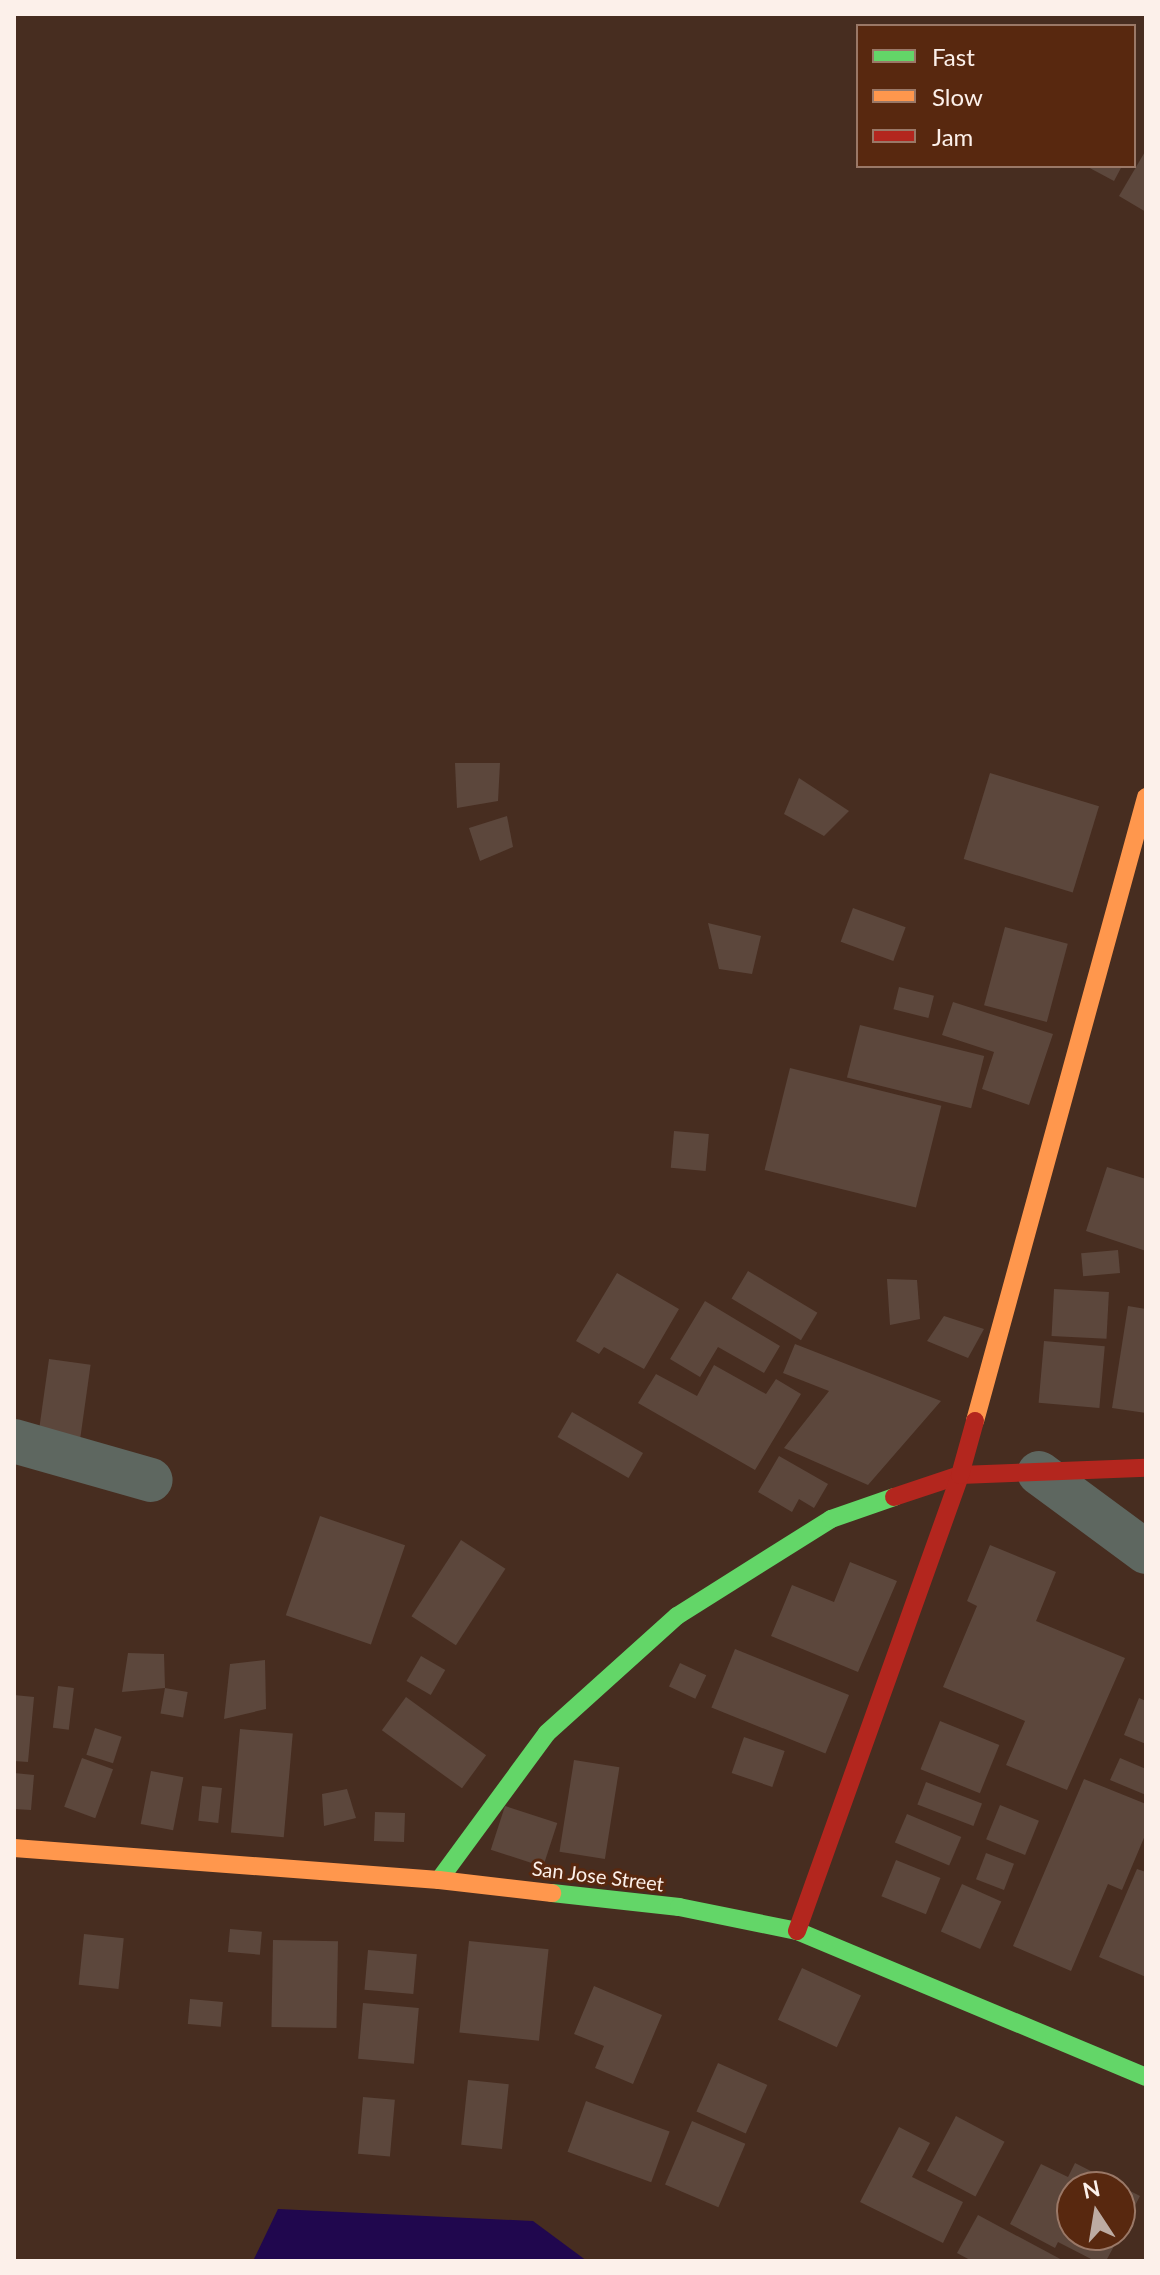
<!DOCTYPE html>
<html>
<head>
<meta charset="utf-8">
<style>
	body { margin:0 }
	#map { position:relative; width:1160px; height:2275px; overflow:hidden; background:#472d20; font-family:Lato,sans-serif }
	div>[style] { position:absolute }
	.water>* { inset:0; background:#20074e }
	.building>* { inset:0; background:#5c473c; transform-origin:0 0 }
	.street>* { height:44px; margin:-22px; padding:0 22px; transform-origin:22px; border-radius:22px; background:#5e6760 }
	.fast>* { height:18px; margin:-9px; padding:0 9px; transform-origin:9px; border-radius:9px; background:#63d668 }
	.slow>* { height:18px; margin:-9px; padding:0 9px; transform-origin:9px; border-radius:9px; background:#ff974d }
	.jam>* { height:18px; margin:-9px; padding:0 9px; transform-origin:9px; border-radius:9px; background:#b3261e }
	span { translate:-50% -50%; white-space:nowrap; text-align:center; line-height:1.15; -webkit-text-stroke:6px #58280f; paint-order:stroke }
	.street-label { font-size:20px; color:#fcf0ea }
	.frame { position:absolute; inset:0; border:16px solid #fcf0ea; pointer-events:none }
	.legend { position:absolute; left:856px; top:24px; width:280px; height:144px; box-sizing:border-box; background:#58280f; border:2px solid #9a7867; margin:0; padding:10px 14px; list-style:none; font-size:24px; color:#fcf0ea }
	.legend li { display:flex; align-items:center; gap:16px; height:40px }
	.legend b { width:40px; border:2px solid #9a7867 }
	.north { position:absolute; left:1056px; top:2171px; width:80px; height:80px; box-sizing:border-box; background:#58280f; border:2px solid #9a7867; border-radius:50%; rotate:348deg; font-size:22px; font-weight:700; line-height:32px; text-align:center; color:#fcf0ea }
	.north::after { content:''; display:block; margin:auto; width:28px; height:36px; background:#bdaca3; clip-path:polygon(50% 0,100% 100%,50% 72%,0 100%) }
</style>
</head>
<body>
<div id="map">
	<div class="water">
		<div style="clip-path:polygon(278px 2209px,533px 2221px,587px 2261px,253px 2261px)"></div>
	</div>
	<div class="building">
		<div style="clip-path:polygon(1146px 150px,1146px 212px,1119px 196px)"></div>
		<div style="clip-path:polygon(1086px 166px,1122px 166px,1114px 181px)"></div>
		<div style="clip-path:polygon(455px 763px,500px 763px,498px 801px,457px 808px)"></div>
		<div style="left:990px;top:773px;width:114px;height:90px;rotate:17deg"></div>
		<div style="clip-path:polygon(799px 778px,849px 811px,824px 836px,784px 814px)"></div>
		<div style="clip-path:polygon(507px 816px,513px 847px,480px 861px,469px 828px)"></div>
		<div style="left:853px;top:908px;width:56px;height:36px;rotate:20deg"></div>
		<div style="clip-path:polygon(708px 923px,761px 936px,752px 974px,719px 969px)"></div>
		<div style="left:1005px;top:927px;width:65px;height:81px;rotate:15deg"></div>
		<div style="left:899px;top:987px;width:36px;height:23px;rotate:14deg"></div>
		<div style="clip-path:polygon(953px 1002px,1053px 1034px,1029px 1105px,982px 1089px,994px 1052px,942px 1035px)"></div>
		<div style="left:860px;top:1025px;width:128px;height:54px;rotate:14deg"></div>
		<div style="left:790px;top:1068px;width:156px;height:105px;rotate:14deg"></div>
		<div style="left:674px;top:1131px;width:35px;height:37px;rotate:5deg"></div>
		<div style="clip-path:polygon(1107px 1167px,1146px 1179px,1146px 1251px,1086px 1231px)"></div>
		<div style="left:1118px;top:1250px;width:23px;height:37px;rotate:85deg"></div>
		<div style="left:748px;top:1271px;width:81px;height:32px;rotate:31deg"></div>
		<div style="clip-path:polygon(617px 1273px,679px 1309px,644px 1369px,604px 1347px,599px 1354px,576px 1341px)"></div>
		<div style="clip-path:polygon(887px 1279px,917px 1280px,920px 1319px,890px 1325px)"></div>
		<div style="left:1054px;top:1289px;width:55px;height:47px;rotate:3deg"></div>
		<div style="clip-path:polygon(705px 1301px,780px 1346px,764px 1373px,718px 1347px,700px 1377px,670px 1359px)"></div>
		<div style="clip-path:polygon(1128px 1306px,1146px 1309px,1146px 1413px,1112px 1408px)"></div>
		<div style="clip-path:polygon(944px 1316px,984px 1329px,968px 1358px,927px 1341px)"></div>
		<div style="left:1044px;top:1341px;width:61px;height:62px;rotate:5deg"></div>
		<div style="clip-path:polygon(795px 1344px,941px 1401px,868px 1485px,784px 1448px,829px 1391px,783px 1373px)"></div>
		<div style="left:49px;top:1359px;width:42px;height:83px;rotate:8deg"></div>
		<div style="clip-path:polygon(714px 1365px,766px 1394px,776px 1379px,801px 1394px,755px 1470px,638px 1403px,656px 1374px,697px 1396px)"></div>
		<div style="left:572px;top:1412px;width:82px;height:29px;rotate:30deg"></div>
		<div style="clip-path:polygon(779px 1456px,828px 1484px,814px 1508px,799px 1499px,792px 1512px,758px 1492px)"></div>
		<div style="left:320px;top:1516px;width:90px;height:105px;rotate:19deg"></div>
		<div style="left:461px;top:1540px;width:53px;height:91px;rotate:33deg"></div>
		<div style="clip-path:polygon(990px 1545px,1056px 1572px,1036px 1621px,1125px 1658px,1067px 1790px,1006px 1765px,1025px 1721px,943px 1687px,977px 1606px,967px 1601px)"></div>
		<div style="clip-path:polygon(850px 1562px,897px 1581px,858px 1672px,771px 1636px,792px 1585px,834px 1602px)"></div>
		<div style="left:735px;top:1649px;width:123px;height:63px;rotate:22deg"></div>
		<div style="clip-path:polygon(128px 1653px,164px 1654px,165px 1688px,122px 1692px)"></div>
		<div style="left:421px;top:1656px;width:28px;height:29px;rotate:30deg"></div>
		<div style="clip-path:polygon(265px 1660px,266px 1709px,224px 1719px,230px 1664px)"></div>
		<div style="left:680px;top:1663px;width:29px;height:26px;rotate:25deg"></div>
		<div style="left:58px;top:1686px;width:16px;height:42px;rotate:7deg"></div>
		<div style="left:165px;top:1688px;width:23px;height:26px;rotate:10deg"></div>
		<div style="clip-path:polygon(14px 1695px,34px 1697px,28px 1762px,14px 1761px)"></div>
		<div style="left:406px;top:1697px;width:99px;height:41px;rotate:36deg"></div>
		<div style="clip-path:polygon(1139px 1698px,1146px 1701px,1146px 1744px,1124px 1735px)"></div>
		<div style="left:940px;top:1721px;width:64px;height:52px;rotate:22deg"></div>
		<div style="left:95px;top:1728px;width:28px;height:28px;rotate:18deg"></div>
		<div style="left:240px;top:1729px;width:53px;height:104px;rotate:5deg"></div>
		<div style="left:744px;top:1737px;width:43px;height:38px;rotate:19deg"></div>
		<div style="left:82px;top:1758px;width:33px;height:52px;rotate:20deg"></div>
		<div style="clip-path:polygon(1120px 1758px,1146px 1769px,1146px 1795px,1110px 1780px)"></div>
		<div style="left:574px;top:1760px;width:46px;height:93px;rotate:9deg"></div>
		<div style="left:151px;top:1771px;width:33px;height:54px;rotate:11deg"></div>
		<div style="clip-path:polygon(14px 1773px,34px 1775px,31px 1810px,14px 1809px)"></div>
		<div style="clip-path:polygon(1084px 1779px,1146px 1804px,1146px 1833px,1122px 1890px,1108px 1884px,1071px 1971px,1013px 1946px)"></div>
		<div style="left:926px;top:1782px;width:60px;height:24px;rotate:21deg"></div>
		<div style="left:202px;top:1786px;width:20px;height:35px;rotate:6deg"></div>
		<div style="clip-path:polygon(347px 1789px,356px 1818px,324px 1826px,322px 1794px)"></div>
		<div style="left:1000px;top:1805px;width:42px;height:37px;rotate:22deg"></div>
		<div style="left:505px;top:1806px;width:55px;height:46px;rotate:18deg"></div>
		<div style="left:375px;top:1812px;width:30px;height:29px;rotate:2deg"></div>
		<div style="left:907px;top:1814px;width:59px;height:31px;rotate:23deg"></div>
		<div style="left:986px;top:1853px;width:30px;height:28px;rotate:21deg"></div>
		<div style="left:896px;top:1860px;width:48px;height:39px;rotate:22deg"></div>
		<div style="clip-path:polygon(1137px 1869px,1146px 1872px,1146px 1977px,1099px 1957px)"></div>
		<div style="left:962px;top:1884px;width:43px;height:52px;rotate:24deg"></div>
		<div style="left:230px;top:1929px;width:32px;height:23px;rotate:5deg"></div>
		<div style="left:84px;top:1934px;width:40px;height:51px;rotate:6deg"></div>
		<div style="left:273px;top:1940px;width:65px;height:87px;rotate:1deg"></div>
		<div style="left:469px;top:1941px;width:80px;height:92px;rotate:6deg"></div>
		<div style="left:368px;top:1950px;width:49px;height:40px;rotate:5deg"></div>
		<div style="left:802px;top:1968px;width:65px;height:57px;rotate:25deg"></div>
		<div style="clip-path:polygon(594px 1986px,662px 2015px,633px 2084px,595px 2068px,604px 2046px,574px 2034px)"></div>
		<div style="left:190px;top:1999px;width:33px;height:25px;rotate:5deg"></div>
		<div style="left:363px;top:2003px;width:56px;height:56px;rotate:5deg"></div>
		<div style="left:718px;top:2063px;width:54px;height:53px;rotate:24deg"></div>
		<div style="left:468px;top:2080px;width:41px;height:65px;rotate:6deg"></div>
		<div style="left:363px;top:2097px;width:32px;height:57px;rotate:5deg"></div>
		<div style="left:586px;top:2101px;width:89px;height:54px;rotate:20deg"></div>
		<div style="left:956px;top:2116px;width:55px;height:62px;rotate:28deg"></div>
		<div style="left:692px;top:2121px;width:58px;height:69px;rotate:23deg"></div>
		<div style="clip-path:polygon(899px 2127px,930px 2143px,912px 2177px,963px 2202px,943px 2243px,860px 2202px)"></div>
		<div style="clip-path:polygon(1075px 2163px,1140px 2196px,1120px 2235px,1120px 2187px,1072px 2187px,1072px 2235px,1120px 2235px,1106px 2261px,1095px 2261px,1058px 2242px,1055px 2248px,1010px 2224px,1041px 2164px,1068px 2177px)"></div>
		<div style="clip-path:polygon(978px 2215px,1064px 2261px,972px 2261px,957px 2253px)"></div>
	</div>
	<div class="street">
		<div style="left:14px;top:1441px;width:142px;rotate:15.9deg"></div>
		<div style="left:1039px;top:1473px;width:133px;rotate:36.4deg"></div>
	</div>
	<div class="fast">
		<div style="left:439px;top:1880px;width:182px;rotate:-53.7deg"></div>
		<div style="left:547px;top:1733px;width:175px;rotate:-42deg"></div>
		<div style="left:677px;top:1616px;width:182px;rotate:-32.2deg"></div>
		<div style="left:831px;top:1519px;width:67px;rotate:-19.2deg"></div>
		<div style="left:552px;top:1893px;width:128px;rotate:6.3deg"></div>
		<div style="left:679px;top:1907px;width:120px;rotate:11.5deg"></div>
		<div style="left:797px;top:1931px;width:378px;rotate:22.7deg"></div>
	</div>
	<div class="slow">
		<div style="left:975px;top:1421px;width:647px;rotate:-74.67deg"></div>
		<div style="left:14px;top:1848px;width:426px;rotate:4.3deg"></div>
		<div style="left:439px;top:1880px;width:114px;rotate:6.6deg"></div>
	</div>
	<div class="jam">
		<div style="left:894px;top:1497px;width:70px;rotate:-18.4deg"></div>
		<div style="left:960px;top:1475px;width:186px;rotate:-2.2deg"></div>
		<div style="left:797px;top:1931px;width:484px;rotate:-70.3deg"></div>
		<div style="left:960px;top:1475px;width:56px;rotate:-74.5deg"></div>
	</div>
	<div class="street-label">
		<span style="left:598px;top:1876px;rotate:7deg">San Jose Street</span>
	</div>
	<div class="frame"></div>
	<ul class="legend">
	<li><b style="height:10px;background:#63d668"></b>Fast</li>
	<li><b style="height:10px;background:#ff974d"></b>Slow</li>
	<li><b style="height:10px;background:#b3261e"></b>Jam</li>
	</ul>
	<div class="north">N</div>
</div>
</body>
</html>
